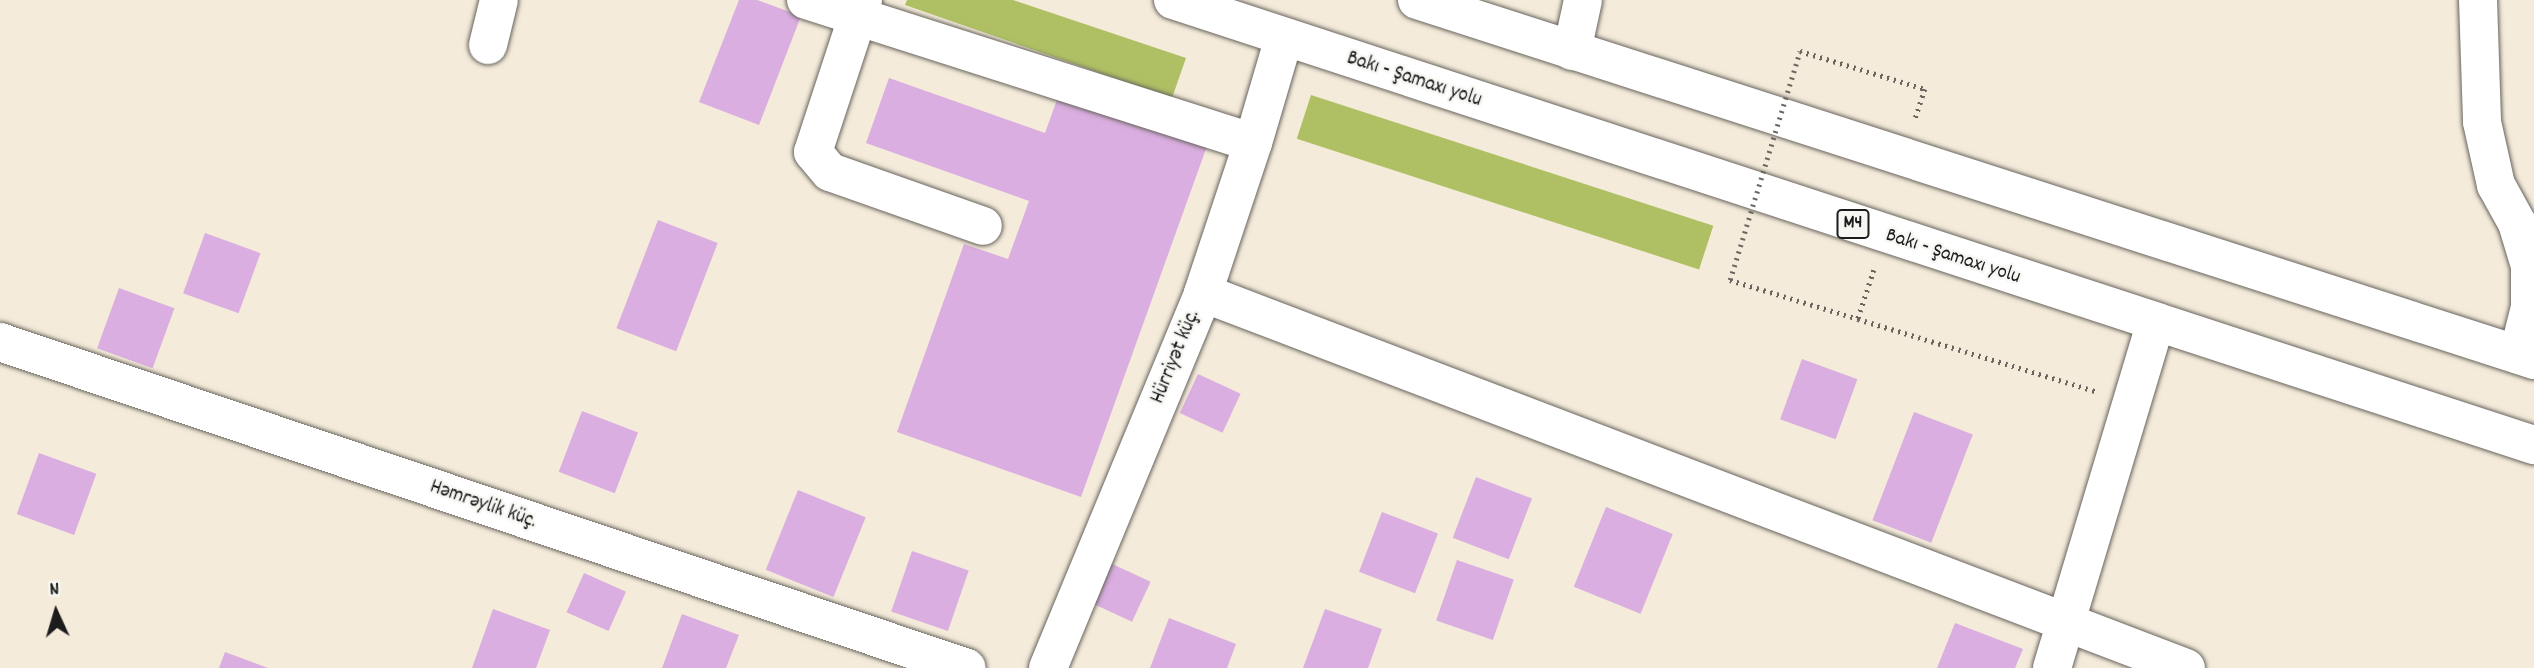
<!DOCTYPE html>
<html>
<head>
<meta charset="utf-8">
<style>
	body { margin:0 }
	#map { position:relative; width:2534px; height:668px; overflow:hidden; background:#f4ebda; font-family:Dekko,sans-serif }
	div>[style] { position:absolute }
	.green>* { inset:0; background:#afc064; transform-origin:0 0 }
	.building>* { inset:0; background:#daaee0; transform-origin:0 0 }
	.path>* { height:4.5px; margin-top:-2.25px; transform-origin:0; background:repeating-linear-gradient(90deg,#68645e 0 2px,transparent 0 7px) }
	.roads { filter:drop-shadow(0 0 2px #68645e) drop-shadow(0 0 2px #68645e) }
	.minor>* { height:38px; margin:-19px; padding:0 19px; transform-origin:19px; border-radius:19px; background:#fff }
	.highway>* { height:38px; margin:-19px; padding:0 19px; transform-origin:19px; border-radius:19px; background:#fff }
	.path-bridge>* { height:4.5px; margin-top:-2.25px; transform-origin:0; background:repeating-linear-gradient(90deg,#68645e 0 2px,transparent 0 7px) }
	span { translate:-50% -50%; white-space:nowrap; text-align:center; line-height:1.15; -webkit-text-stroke:5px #f6f6f2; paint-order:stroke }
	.shield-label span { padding:2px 5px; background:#f6f6f2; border:2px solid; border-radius:5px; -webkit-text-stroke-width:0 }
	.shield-label { font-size:19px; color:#1c1c1c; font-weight:700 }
	.street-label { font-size:21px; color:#1c1c1c }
	.north { position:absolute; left:21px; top:577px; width:70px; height:70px; -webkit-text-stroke:5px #f6f6f2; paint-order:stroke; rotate:356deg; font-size:19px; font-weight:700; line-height:28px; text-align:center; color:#1c1c1c }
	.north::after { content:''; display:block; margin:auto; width:24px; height:32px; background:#1c1c1c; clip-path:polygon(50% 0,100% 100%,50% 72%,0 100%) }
</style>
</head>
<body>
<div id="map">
	<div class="green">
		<div style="clip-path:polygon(907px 0,1013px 0,1186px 58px,1172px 98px,905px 5px)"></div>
		<div style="left:1311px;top:95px;width:423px;height:46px;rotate:18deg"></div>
	</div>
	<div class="building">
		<div style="clip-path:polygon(739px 0,757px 0,801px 16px,759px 125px,699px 102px)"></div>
		<div style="clip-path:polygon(889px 78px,1045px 133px,1059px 94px,1207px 146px,1081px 497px,897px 432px,964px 244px,1008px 259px,1029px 201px,866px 143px)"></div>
		<div style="left:658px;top:220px;width:64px;height:116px;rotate:21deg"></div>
		<div style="left:205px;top:233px;width:59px;height:64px;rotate:20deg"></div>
		<div style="left:119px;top:288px;width:59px;height:64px;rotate:20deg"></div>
		<div style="left:1802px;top:359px;width:59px;height:64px;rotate:20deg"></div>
		<div style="left:1198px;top:374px;width:47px;height:43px;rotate:25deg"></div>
		<div style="left:582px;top:411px;width:60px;height:65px;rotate:21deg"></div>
		<div style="left:1914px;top:412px;width:63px;height:116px;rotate:21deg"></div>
		<div style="left:39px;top:453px;width:61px;height:65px;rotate:20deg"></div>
		<div style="left:1476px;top:477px;width:60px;height:65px;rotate:21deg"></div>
		<div style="left:798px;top:490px;width:73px;height:86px;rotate:22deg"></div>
		<div style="left:1606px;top:507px;width:72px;height:86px;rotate:22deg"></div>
		<div style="left:1382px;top:512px;width:60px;height:64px;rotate:21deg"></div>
		<div style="left:912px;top:551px;width:60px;height:64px;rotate:19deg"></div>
		<div style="left:1457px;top:560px;width:60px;height:64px;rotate:19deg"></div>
		<div style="left:1108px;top:562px;width:47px;height:44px;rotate:25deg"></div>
		<div style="left:584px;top:573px;width:46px;height:43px;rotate:24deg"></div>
		<div style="clip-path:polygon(493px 609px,550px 630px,536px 668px,472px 668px)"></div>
		<div style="clip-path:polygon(1325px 609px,1382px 629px,1368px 668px,1303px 668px)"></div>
		<div style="clip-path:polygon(682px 614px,739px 635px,726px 668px,662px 668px)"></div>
		<div style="clip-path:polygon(1169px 618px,1236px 644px,1227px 668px,1150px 668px)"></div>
		<div style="clip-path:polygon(1955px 623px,2023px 649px,2015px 668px,1937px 668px)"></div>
		<div style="clip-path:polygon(225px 652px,268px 668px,219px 668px)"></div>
	</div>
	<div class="path">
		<div style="left:1800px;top:51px;width:131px;rotate:16.9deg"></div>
		<div style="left:1925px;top:89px;width:33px;rotate:108deg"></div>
		<div style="left:1874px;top:270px;width:52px;rotate:108.1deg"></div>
		<div style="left:1858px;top:319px;width:248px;rotate:16.9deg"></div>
		<div style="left:1730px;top:280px;width:134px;rotate:16.9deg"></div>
	</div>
	<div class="roads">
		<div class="minor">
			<div style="left:806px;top:0;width:469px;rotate:17.7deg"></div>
			<div style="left:863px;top:0;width:160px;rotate:108.2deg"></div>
			<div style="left:813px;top:152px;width:26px;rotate:50deg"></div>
			<div style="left:830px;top:172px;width:162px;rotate:19.4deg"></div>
			<div style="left:2478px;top:0;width:122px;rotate:88.1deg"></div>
			<div style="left:2482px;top:122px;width:65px;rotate:77.5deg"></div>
			<div style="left:2496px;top:185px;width:43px;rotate:61.1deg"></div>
			<div style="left:2517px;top:223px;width:45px;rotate:73.2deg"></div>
			<div style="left:2530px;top:266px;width:41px;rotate:90deg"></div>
			<div style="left:2530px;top:307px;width:49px;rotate:104deg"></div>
			<div style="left:488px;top:45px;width:46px;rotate:-76.3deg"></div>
			<div style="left:1572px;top:51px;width:52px;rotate:-77.8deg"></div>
			<div style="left:1203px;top:293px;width:1052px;rotate:20.88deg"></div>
			<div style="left:0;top:342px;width:1020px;rotate:18.63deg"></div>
			<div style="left:1048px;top:668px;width:406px;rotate:-67.5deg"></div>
			<div style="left:1203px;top:293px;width:158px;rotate:-71.6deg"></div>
			<div style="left:1253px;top:143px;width:109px;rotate:-73.6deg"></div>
			<div style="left:2052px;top:668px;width:359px;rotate:-73.3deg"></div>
		</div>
		<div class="highway">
			<div style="left:1173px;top:0;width:1432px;rotate:18.11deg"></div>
			<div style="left:1417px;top:0;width:1174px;rotate:17.86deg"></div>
		</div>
	</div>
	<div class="path-bridge">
		<div style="left:1730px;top:280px;width:239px;rotate:-73deg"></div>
	</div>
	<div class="shield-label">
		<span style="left:1853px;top:224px">M4</span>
	</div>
	<div class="street-label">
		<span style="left:1414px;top:80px;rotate:18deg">Bakı - Şamaxı yolu</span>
		<span style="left:1953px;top:257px;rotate:18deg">Bakı - Şamaxı yolu</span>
		<span style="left:1176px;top:357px;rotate:-68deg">Hürriyət küç.</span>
		<span style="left:483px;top:505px;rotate:19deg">Həmrəylik küç.</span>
	</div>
	<div class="north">N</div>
</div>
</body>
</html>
